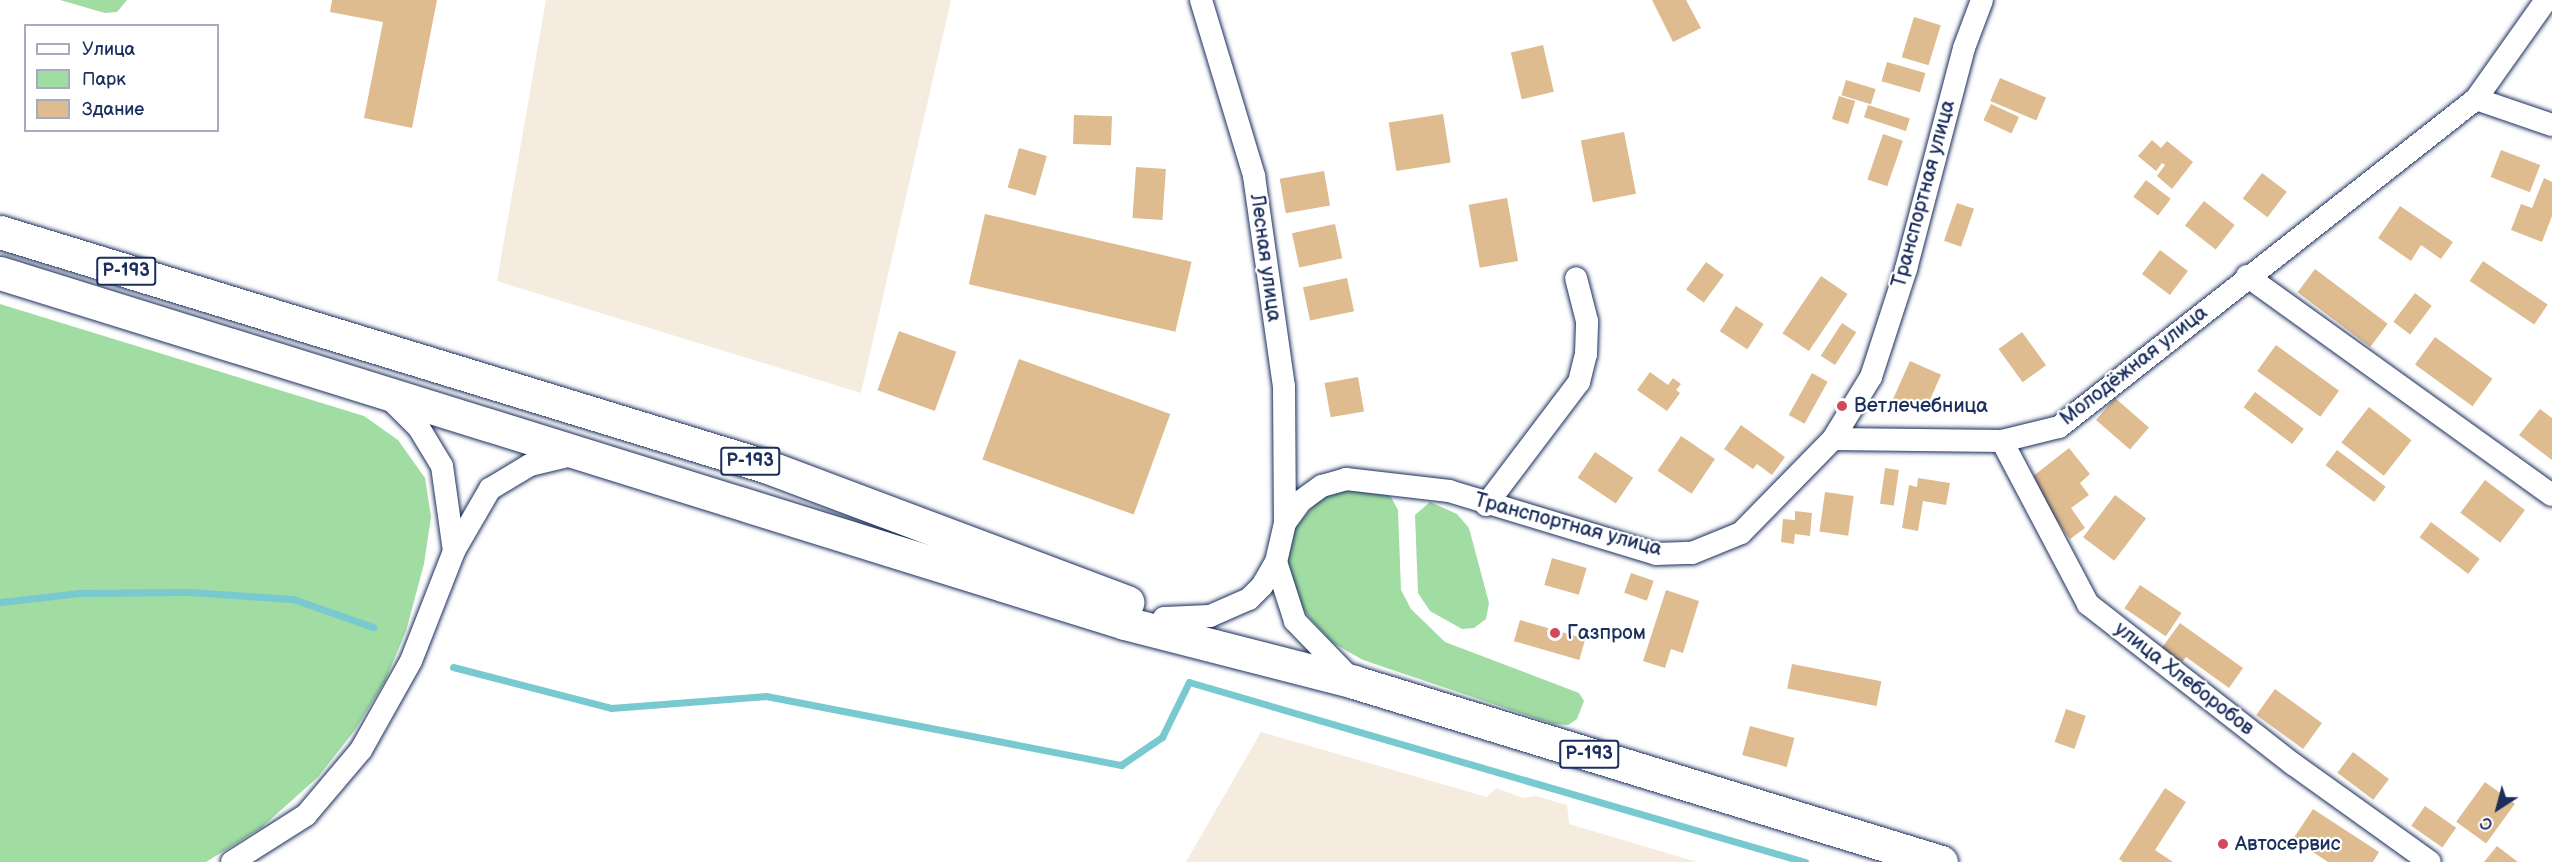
<!DOCTYPE html>
<html>
<head>
<meta charset="utf-8">
<style>
	body { margin:0 }
	#map { position:relative; width:2552px; height:862px; overflow:hidden; background:#fff; font-family:"Balsamiq Sans",sans-serif }
	div>[style] { position:absolute }
	.built>* { inset:0; background:#f5ebde }
	.green>* { inset:0; background:#a1dca3 }
	.stream>* { height:7px; margin:-3.5px; padding:0 3.5px; transform-origin:3.5px; border-radius:3.5px; background:#78c9d0 }
	.building>* { inset:0; background:#debc90; transform-origin:0 0 }
	.roads { filter:drop-shadow(0 0 2px #1b2f5e) drop-shadow(0 0 2px #1b2f5e) }
	.minor>* { height:22px; margin:-11px; padding:0 11px; transform-origin:11px; border-radius:11px; background:#fff }
	.highway>* { height:33px; margin:-16.5px; padding:0 16.5px; transform-origin:16.5px; border-radius:16.5px; background:#fff }
	.dots>* { width:16px; height:16px; translate:-50% -50%; box-sizing:border-box; border:3px solid #fff; border-radius:50% }
	span { translate:-50% -50%; white-space:nowrap; text-align:center; line-height:1.15; -webkit-text-stroke:4.5px #fff; paint-order:stroke }
	.shield-label span { padding:2px 4px; background:#fff; border:2px solid; border-radius:4px; -webkit-text-stroke-width:0 }
	.shield-label { font-size:18px; color:#1b2f5e; font-weight:700 }
	.street-label { font-size:20px; color:#1b2f5e }
	.poi-label { font-size:20px; color:#1b2f5e }
	.left { translate:0 -50%; text-align:left }
	.legend { position:absolute; left:24px; top:24px; width:195px; height:108px; box-sizing:border-box; background:#fff; border:2px solid #a4acbf; margin:0; padding:8px 10px; list-style:none; font-size:18px; color:#1b2f5e }
	.legend li { display:flex; align-items:center; gap:12px; height:30px }
	.legend b { width:30px; border:2px solid #a4acbf }
	.north { position:absolute; left:2468px; top:778px; width:60px; height:60px; -webkit-text-stroke:4px #fff; paint-order:stroke; rotate:216deg; font-size:16px; font-weight:700; line-height:24px; text-align:center; color:#1b2f5e }
	.north::after { content:''; display:block; margin:auto; width:21px; height:27px; background:#1b2f5e; clip-path:polygon(50% 0,100% 100%,50% 72%,0 100%) }
</style>
</head>
<body>
<div id="map">
	<div class="built">
		<div style="clip-path:polygon(546px 0,951px 0,861px 393px,497px 281px)"></div>
		<div style="clip-path:polygon(1261px 732px,1487px 797px,1496px 788px,1523px 798px,1536px 796px,1567px 805px,1569px 824px,1697px 862px,1186px 862px)"></div>
	</div>
	<div class="green">
		<div style="clip-path:polygon(60px 0,127px 0,117px 12px,105px 13px)"></div>
		<div style="clip-path:polygon(0 304px,364px 416px,398px 440px,425px 478px,431px 517px,424px 564px,406px 631px,385px 681px,355px 730px,318px 777px,261px 828px,206px 862px,0 862px)"></div>
		<div style="clip-path:polygon(1377px 487px,1391px 497px,1398px 510px,1401px 590px,1411px 609px,1445px 642px,1579px 693px,1584px 701px,1577px 719px,1568px 725px,1553px 724px,1363px 660px,1333px 643px,1311px 619px,1293px 597px,1286px 571px,1293px 530px,1317px 502px,1341px 489px)"></div>
		<div style="clip-path:polygon(1430px 502px,1457px 514px,1469px 528px,1489px 603px,1486px 619px,1474px 628px,1462px 629px,1430px 611px,1418px 593px,1415px 515px)"></div>
	</div>
	<div class="stream">
		<div style="left:0;top:602px;width:80px;rotate:-6.5deg"></div>
		<div style="left:79px;top:593px;width:110px;rotate:-0.5deg"></div>
		<div style="left:189px;top:592px;width:104px;rotate:3.9deg"></div>
		<div style="left:293px;top:599px;width:85px;rotate:19.3deg"></div>
		<div style="left:453px;top:667px;width:163px;rotate:14.5deg"></div>
		<div style="left:611px;top:708px;width:155px;rotate:-4.4deg"></div>
		<div style="left:766px;top:696px;width:362px;rotate:11deg"></div>
		<div style="left:1121px;top:765px;width:50px;rotate:-34.3deg"></div>
		<div style="left:1162px;top:737px;width:61px;rotate:-63.9deg"></div>
		<div style="left:1189px;top:682px;width:642px;rotate:16.29deg"></div>
	</div>
	<div class="building">
		<div style="clip-path:polygon(332px 0,437px 0,412px 128px,364px 118px,383px 22px,330px 12px)"></div>
		<div style="clip-path:polygon(1652px 0,1686px 0,1701px 28px,1673px 42px)"></div>
		<div style="left:1914px;top:17px;width:28px;height:42px;rotate:17deg"></div>
		<div style="left:1543px;top:45px;width:48px;height:33px;rotate:77deg"></div>
		<div style="left:1887px;top:62px;width:40px;height:20px;rotate:16deg"></div>
		<div style="left:2000px;top:78px;width:50px;height:25px;rotate:23deg"></div>
		<div style="left:1846px;top:80px;width:31px;height:16px;rotate:17deg"></div>
		<div style="left:1839px;top:96px;width:17px;height:24px;rotate:17deg"></div>
		<div style="left:1991px;top:104px;width:31px;height:18px;rotate:25deg"></div>
		<div style="left:1868px;top:105px;width:44px;height:13px;rotate:18deg"></div>
		<div style="left:1443px;top:114px;width:49px;height:55px;rotate:81deg"></div>
		<div style="left:1074px;top:115px;width:38px;height:29px;rotate:2deg"></div>
		<div style="left:1624px;top:132px;width:63px;height:44px;rotate:79deg"></div>
		<div style="left:1883px;top:134px;width:21px;height:48px;rotate:19deg"></div>
		<div style="clip-path:polygon(2152px 140px,2161px 148px,2167px 141px,2193px 162px,2172px 189px,2157px 176px,2165px 165px,2162px 163px,2156px 171px,2138px 156px)"></div>
		<div style="left:1019px;top:148px;width:29px;height:41px;rotate:16deg"></div>
		<div style="left:2501px;top:150px;width:42px;height:29px;rotate:21deg"></div>
		<div style="left:1136px;top:167px;width:30px;height:51px;rotate:4deg"></div>
		<div style="left:1324px;top:171px;width:35px;height:45px;rotate:80deg"></div>
		<div style="left:2262px;top:173px;width:31px;height:32px;rotate:37deg"></div>
		<div style="clip-path:polygon(2544px 178px,2552px 182px,2552px 216px,2542px 242px,2511px 230px,2521px 204px,2532px 208px)"></div>
		<div style="left:2146px;top:180px;width:31px;height:21px;rotate:37deg"></div>
		<div style="left:1507px;top:198px;width:64px;height:39px;rotate:80deg"></div>
		<div style="left:2204px;top:201px;width:39px;height:31px;rotate:38deg"></div>
		<div style="left:1957px;top:203px;width:18px;height:40px;rotate:19deg"></div>
		<div style="clip-path:polygon(2400px 206px,2453px 242px,2441px 259px,2421px 245px,2411px 261px,2378px 238px)"></div>
		<div style="left:985px;top:214px;width:212px;height:72px;rotate:13deg"></div>
		<div style="left:1335px;top:224px;width:35px;height:44px;rotate:78deg"></div>
		<div style="left:2160px;top:250px;width:35px;height:30px;rotate:37deg"></div>
		<div style="left:2483px;top:261px;width:78px;height:24px;rotate:34deg"></div>
		<div style="left:1706px;top:262px;width:22px;height:34px;rotate:36deg"></div>
		<div style="left:2315px;top:269px;width:91px;height:29px;rotate:37deg"></div>
		<div style="left:1821px;top:276px;width:32px;height:69px;rotate:34deg"></div>
		<div style="left:1347px;top:278px;width:34px;height:45px;rotate:78deg"></div>
		<div style="left:2415px;top:293px;width:21px;height:36px;rotate:37deg"></div>
		<div style="left:1736px;top:306px;width:33px;height:30px;rotate:33deg"></div>
		<div style="left:1842px;top:323px;width:17px;height:39px;rotate:33deg"></div>
		<div style="left:899px;top:331px;width:61px;height:63px;rotate:20deg"></div>
		<div style="left:2022px;top:332px;width:41px;height:29px;rotate:54deg"></div>
		<div style="left:2435px;top:337px;width:71px;height:34px;rotate:36deg"></div>
		<div style="left:2276px;top:345px;width:78px;height:32px;rotate:36deg"></div>
		<div style="left:1019px;top:359px;width:161px;height:107px;rotate:20deg"></div>
		<div style="left:1910px;top:361px;width:34px;height:42px;rotate:24deg"></div>
		<div style="clip-path:polygon(1650px 372px,1668px 385px,1673px 378px,1681px 384px,1676px 390px,1680px 393px,1667px 411px,1637px 390px)"></div>
		<div style="left:1812px;top:373px;width:18px;height:48px;rotate:29deg"></div>
		<div style="left:1358px;top:377px;width:35px;height:34px;rotate:80deg"></div>
		<div style="left:2255px;top:392px;width:61px;height:19px;rotate:37deg"></div>
		<div style="left:2115px;top:398px;width:45px;height:29px;rotate:41deg"></div>
		<div style="left:2369px;top:407px;width:54px;height:45px;rotate:38deg"></div>
		<div style="clip-path:polygon(2540px 409px,2552px 418px,2552px 460px,2519px 435px)"></div>
		<div style="clip-path:polygon(1741px 425px,1785px 457px,1772px 475px,1757px 464px,1753px 469px,1724px 449px)"></div>
		<div style="left:1681px;top:436px;width:41px;height:42px;rotate:34deg"></div>
		<div style="clip-path:polygon(2069px 448px,2090px 474px,2080px 483px,2089px 495px,2071px 508px,2085px 528px,2070px 539px,2028px 480px)"></div>
		<div style="left:2337px;top:450px;width:61px;height:19px;rotate:37deg"></div>
		<div style="left:1595px;top:452px;width:46px;height:31px;rotate:34deg"></div>
		<div style="left:1885px;top:468px;width:14px;height:36px;rotate:8deg"></div>
		<div style="clip-path:polygon(1918px 478px,1950px 483px,1946px 505px,1923px 501px,1918px 531px,1902px 528px,1909px 485px,1917px 487px)"></div>
		<div style="left:2485px;top:480px;width:50px;height:41px;rotate:37deg"></div>
		<div style="left:1825px;top:492px;width:29px;height:40px;rotate:8deg"></div>
		<div style="left:2115px;top:495px;width:39px;height:53px;rotate:37deg"></div>
		<div style="clip-path:polygon(1795px 511px,1812px 513px,1810px 536px,1795px 534px,1794px 544px,1781px 542px,1783px 519px,1795px 520px)"></div>
		<div style="left:2431px;top:522px;width:61px;height:19px;rotate:37deg"></div>
		<div style="left:1552px;top:558px;width:36px;height:28px;rotate:16deg"></div>
		<div style="left:1631px;top:573px;width:24px;height:21px;rotate:19deg"></div>
		<div style="left:2140px;top:585px;width:50px;height:28px;rotate:34deg"></div>
		<div style="clip-path:polygon(1666px 590px,1699px 601px,1683px 653px,1671px 649px,1665px 668px,1643px 661px)"></div>
		<div style="left:1520px;top:620px;width:68px;height:22px;rotate:16deg"></div>
		<div style="clip-path:polygon(2180px 623px,2243px 668px,2229px 688px,2186px 657px,2181px 663px,2161px 649px)"></div>
		<div style="left:1792px;top:664px;width:91px;height:25px;rotate:11deg"></div>
		<div style="left:2275px;top:689px;width:58px;height:32px;rotate:36deg"></div>
		<div style="left:2066px;top:709px;width:21px;height:35px;rotate:19deg"></div>
		<div style="left:1750px;top:726px;width:46px;height:30px;rotate:15deg"></div>
		<div style="left:2353px;top:752px;width:45px;height:26px;rotate:37deg"></div>
		<div style="left:2485px;top:782px;width:37px;height:49px;rotate:36deg"></div>
		<div style="clip-path:polygon(2165px 788px,2186px 802px,2155px 850px,2173px 862px,2123px 862px,2119px 859px)"></div>
		<div style="left:2425px;top:806px;width:38px;height:24px;rotate:35deg"></div>
		<div style="clip-path:polygon(2313px 809px,2379px 852px,2373px 862px,2328px 862px,2293px 839px)"></div>
		<div style="clip-path:polygon(2497px 846px,2518px 862px,2484px 862px)"></div>
	</div>
	<div class="roads">
		<div class="minor">
			<div style="left:1201px;top:0;width:184px;rotate:73.2deg"></div>
			<div style="left:1254px;top:176px;width:212px;rotate:81.9deg"></div>
			<div style="left:1284px;top:386px;width:137px;rotate:89.6deg"></div>
			<div style="left:2476px;top:99px;width:80px;rotate:18.9deg"></div>
			<div style="left:2247px;top:276px;width:375px;rotate:35.7deg"></div>
			<div style="left:387px;top:396px;width:45px;rotate:45deg"></div>
			<div style="left:419px;top:428px;width:44px;rotate:58.8deg"></div>
			<div style="left:442px;top:466px;width:86px;rotate:82deg"></div>
			<div style="left:1833px;top:439px;width:169px;rotate:0.7deg"></div>
			<div style="left:2002px;top:441px;width:59px;rotate:-13.8deg"></div>
			<div style="left:2059px;top:427px;width:531px;rotate:-38.19deg"></div>
			<div style="left:2476px;top:99px;width:121px;rotate:-54.7deg"></div>
			<div style="left:2002px;top:441px;width:184px;rotate:62.2deg"></div>
			<div style="left:2088px;top:604px;width:260px;rotate:38deg"></div>
			<div style="left:2293px;top:764px;width:168px;rotate:35.6deg"></div>
			<div style="left:1486px;top:505px;width:154px;rotate:-52.9deg"></div>
			<div style="left:1579px;top:382px;width:29px;rotate:-76deg"></div>
			<div style="left:1586px;top:354px;width:33px;rotate:-88deg"></div>
			<div style="left:1587px;top:321px;width:44px;rotate:-104.3deg"></div>
			<div style="left:1276px;top:562px;width:62px;rotate:72.1deg"></div>
			<div style="left:1295px;top:621px;width:83px;rotate:46deg"></div>
			<div style="left:1164px;top:618px;width:46px;rotate:-2.5deg"></div>
			<div style="left:1210px;top:616px;width:43px;rotate:-23.6deg"></div>
			<div style="left:1249px;top:599px;width:18px;rotate:-45deg"></div>
			<div style="left:1262px;top:586px;width:28px;rotate:-60deg"></div>
			<div style="left:1276px;top:562px;width:40px;rotate:-77deg"></div>
			<div style="left:1285px;top:523px;width:27px;rotate:-54deg"></div>
			<div style="left:1301px;top:501px;width:26px;rotate:-36deg"></div>
			<div style="left:1322px;top:486px;width:25px;rotate:-16deg"></div>
			<div style="left:1346px;top:479px;width:104px;rotate:6.6deg"></div>
			<div style="left:1449px;top:491px;width:216px;rotate:16.9deg"></div>
			<div style="left:1656px;top:554px;width:36px;rotate:-2deg"></div>
			<div style="left:1692px;top:553px;width:53px;rotate:-22.2deg"></div>
			<div style="left:1741px;top:533px;width:132px;rotate:-45.6deg"></div>
			<div style="left:1833px;top:439px;width:73px;rotate:-58.5deg"></div>
			<div style="left:1871px;top:377px;width:114px;rotate:-72deg"></div>
			<div style="left:1906px;top:269px;width:228px;rotate:-75.3deg"></div>
			<div style="left:1964px;top:48px;width:51px;rotate:-69.4deg"></div>
			<div style="left:232px;top:862px;width:88px;rotate:-32.4deg"></div>
			<div style="left:306px;top:815px;width:85px;rotate:-49.8deg"></div>
			<div style="left:361px;top:750px;width:102px;rotate:-60.7deg"></div>
			<div style="left:411px;top:661px;width:118px;rotate:-68.6deg"></div>
			<div style="left:454px;top:551px;width:72px;rotate:-59.9deg"></div>
			<div style="left:490px;top:489px;width:47px;rotate:-31deg"></div>
			<div style="left:530px;top:465px;width:47px;rotate:-13.4deg"></div>
		</div>
		<div class="highway">
			<div style="left:0;top:232px;width:803px;rotate:17.01deg"></div>
			<div style="left:768px;top:467px;width:384px;rotate:20.6deg"></div>
			<div style="left:0;top:273px;width:1178px;rotate:17.28deg"></div>
			<div style="left:1125px;top:623px;width:236px;rotate:14.4deg"></div>
			<div style="left:1354px;top:682px;width:614px;rotate:17.05deg"></div>
		</div>
	</div>
	<div class="dots">
		<div style="left:1842px;top:406px;background:#d1495b"></div>
		<div style="left:1555px;top:633px;background:#d1495b"></div>
		<div style="left:2223px;top:844px;background:#d1495b"></div>
	</div>
	<div class="shield-label">
		<span style="left:126px;top:271px">Р-193</span>
		<span style="left:750px;top:461px">Р-193</span>
		<span style="left:1589px;top:754px">Р-193</span>
	</div>
	<div class="street-label">
		<span style="left:1924px;top:194px;rotate:-75deg">Транспортная улица</span>
		<span style="left:1265px;top:258px;rotate:82deg">Лесная улица</span>
		<span style="left:2134px;top:366px;rotate:-38deg">Молодёжная улица</span>
		<span style="left:1568px;top:525px;rotate:15deg">Транспортная улица</span>
		<span style="left:2184px;top:679px;rotate:38deg">улица Хлеборобов</span>
	</div>
	<div class="poi-label">
		<span class="left" style="left:1854px;top:406px">Ветлечебница</span>
		<span class="left" style="left:1567px;top:633px">Газпром</span>
		<span class="left" style="left:2235px;top:844px">Автосервис</span>
	</div>
	<ul class="legend">
	<li><b style="height:8px;background:#fff"></b>Улица</li>
	<li><b style="height:16px;background:#a1dca3"></b>Парк</li>
	<li><b style="height:16px;background:#debc90"></b>Здание</li>
	</ul>
	<div class="north">С</div>
</div>
</body>
</html>
